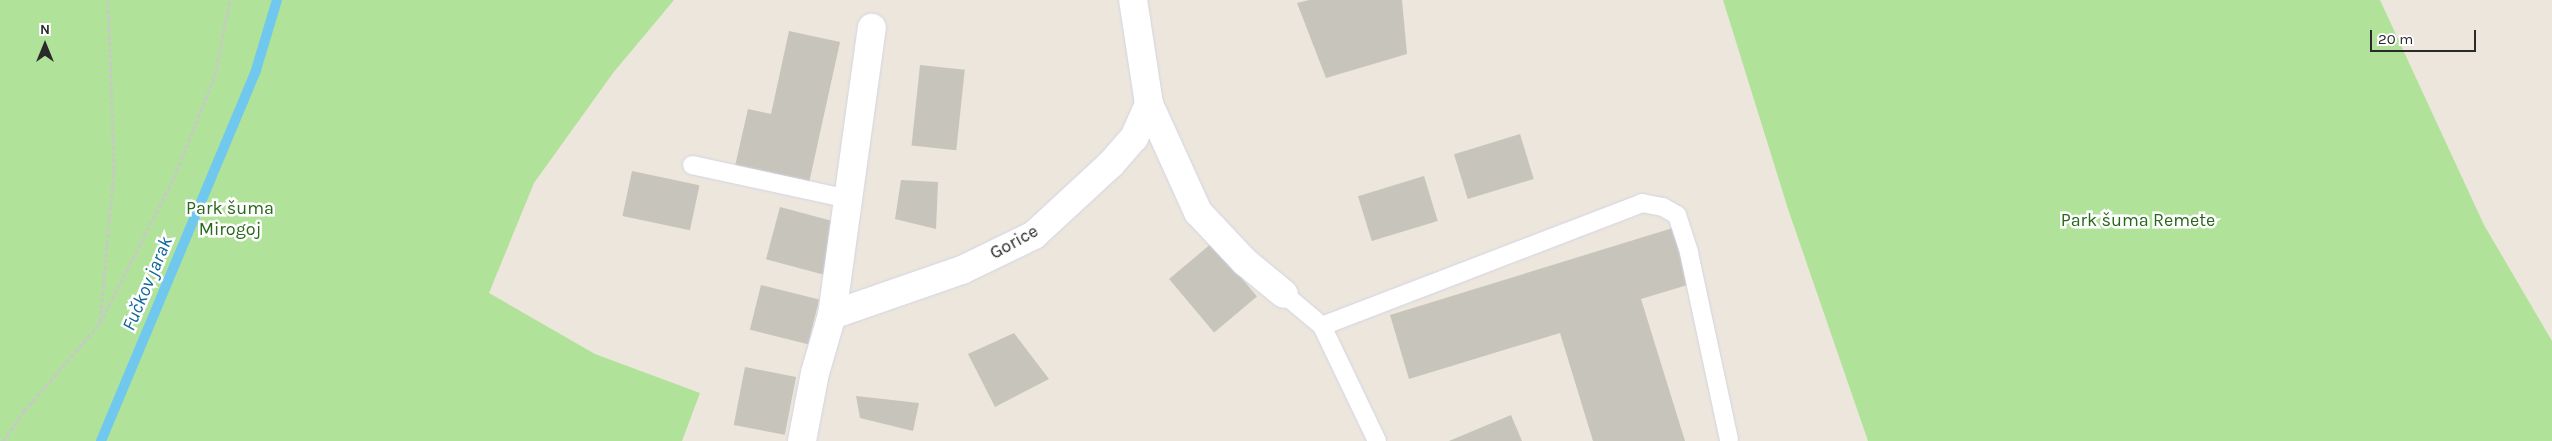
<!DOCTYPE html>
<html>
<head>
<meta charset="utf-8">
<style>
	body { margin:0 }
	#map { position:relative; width:2552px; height:441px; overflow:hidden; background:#ece6dc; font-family:Karla,sans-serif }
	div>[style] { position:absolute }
	.green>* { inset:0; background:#b0e399 }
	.stream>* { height:10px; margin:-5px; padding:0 5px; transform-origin:5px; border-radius:5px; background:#70c8ee }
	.building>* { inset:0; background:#c7c4bb; transform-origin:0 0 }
	.path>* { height:3px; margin-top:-1.5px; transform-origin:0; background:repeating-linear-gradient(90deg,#c8c8c8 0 4px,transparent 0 6.5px) }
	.roads { filter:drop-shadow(0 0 1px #d2d4e3) drop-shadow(0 0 1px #d2d4e3) }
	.service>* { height:18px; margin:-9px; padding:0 9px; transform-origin:9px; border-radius:9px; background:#fff }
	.minor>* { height:28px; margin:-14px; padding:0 14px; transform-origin:14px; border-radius:14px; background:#fff }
	.tertiary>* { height:28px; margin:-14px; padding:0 14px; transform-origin:14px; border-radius:14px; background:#fff }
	span { translate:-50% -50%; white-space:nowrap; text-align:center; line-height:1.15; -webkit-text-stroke:5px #fff; paint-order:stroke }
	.park-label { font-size:18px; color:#28681a }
	.street-label { font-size:18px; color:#2a2a2a }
	.water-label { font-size:19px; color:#0e669b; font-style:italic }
	.north { position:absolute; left:20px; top:20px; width:50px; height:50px; -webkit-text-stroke:4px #fff; paint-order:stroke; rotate:0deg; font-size:14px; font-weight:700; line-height:20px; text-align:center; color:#2a2a2a }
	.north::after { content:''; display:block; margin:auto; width:18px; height:22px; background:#2a2a2a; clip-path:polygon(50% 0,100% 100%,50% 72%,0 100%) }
	.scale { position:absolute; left:2370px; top:30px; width:106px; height:22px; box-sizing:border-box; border:2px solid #2a2a2a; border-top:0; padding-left:6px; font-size:15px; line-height:18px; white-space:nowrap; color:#2a2a2a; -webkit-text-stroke:4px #fff; paint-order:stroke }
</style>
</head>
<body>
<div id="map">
	<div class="green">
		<div style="clip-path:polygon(0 0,674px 0,613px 73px,534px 183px,489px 293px,595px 354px,700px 393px,682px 441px,0 441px)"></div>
		<div style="clip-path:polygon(1723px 0,2380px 0,2484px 225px,2552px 341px,2552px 441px,1868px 441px,1788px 209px)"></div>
	</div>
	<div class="stream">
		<div style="left:101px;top:441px;width:402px;rotate:-67.3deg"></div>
		<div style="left:256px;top:70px;width:73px;rotate:-73.3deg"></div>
	</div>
	<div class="building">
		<div style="clip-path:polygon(1309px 0,1402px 0,1407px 54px,1326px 78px,1297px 3px)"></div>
		<div style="clip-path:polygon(789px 31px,840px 42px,809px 183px,735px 166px,748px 109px,771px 114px)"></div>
		<div style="left:920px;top:65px;width:45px;height:81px;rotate:6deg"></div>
		<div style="left:1520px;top:134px;width:47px;height:69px;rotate:73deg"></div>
		<div style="left:632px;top:171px;width:69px;height:46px;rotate:12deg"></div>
		<div style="left:1424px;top:176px;width:47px;height:69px;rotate:73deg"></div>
		<div style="clip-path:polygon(901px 180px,938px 182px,936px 229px,895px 219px)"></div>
		<div style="left:780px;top:207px;width:59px;height:54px;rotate:15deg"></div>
		<div style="clip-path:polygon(1676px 227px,1694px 283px,1641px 299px,1685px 441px,1593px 441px,1560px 333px,1409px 379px,1390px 315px)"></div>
		<div style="left:1212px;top:243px;width:70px;height:56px;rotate:50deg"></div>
		<div style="left:761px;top:285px;width:60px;height:46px;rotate:14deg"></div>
		<div style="clip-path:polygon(1014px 333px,1049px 379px,995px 407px,968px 354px)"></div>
		<div style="left:745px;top:367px;width:52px;height:59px;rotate:11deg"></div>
		<div style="clip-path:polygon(856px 396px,919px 403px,913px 431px,860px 418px)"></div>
		<div style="clip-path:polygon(1511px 415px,1522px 441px,1449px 441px)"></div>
	</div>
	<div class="path">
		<div style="left:100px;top:321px;width:153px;rotate:-84.7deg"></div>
		<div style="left:114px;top:169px;width:169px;rotate:-92deg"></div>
		<div style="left:3px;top:441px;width:37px;rotate:-55deg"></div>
		<div style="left:24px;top:411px;width:116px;rotate:-49.2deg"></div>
		<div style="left:100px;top:323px;width:163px;rotate:-63deg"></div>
		<div style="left:174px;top:178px;width:111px;rotate:-68.3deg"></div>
		<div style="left:215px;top:75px;width:76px;rotate:-78.7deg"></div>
	</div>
	<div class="roads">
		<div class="service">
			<div style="left:692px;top:165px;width:161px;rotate:12.2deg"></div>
			<div style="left:1284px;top:294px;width:50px;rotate:40.1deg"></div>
			<div style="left:1322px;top:326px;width:127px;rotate:64.4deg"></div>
			<div style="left:1322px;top:326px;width:343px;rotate:-21deg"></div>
			<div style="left:1642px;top:203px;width:21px;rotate:11deg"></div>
			<div style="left:1663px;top:207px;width:16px;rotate:30deg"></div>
			<div style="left:1677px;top:215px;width:40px;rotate:72deg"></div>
			<div style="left:1689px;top:253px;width:191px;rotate:77.9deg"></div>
		</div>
		<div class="minor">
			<div style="left:1149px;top:104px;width:119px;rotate:65.6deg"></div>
			<div style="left:1198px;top:212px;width:69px;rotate:46.8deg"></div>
			<div style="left:1245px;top:262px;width:50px;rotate:39.4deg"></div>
			<div style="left:832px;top:315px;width:290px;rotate:-82.1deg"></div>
		</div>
		<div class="tertiary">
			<div style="left:802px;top:441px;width:69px;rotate:-79.2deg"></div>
			<div style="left:815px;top:373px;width:60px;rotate:-73.7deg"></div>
			<div style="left:832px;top:315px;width:138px;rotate:-19.1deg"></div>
			<div style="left:962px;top:270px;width:80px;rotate:-25.9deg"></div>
			<div style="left:1034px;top:235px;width:105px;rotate:-42.7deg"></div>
			<div style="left:1111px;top:164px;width:35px;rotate:-49deg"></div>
			<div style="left:1134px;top:138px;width:37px;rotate:-66deg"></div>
			<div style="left:1149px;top:104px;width:105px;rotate:-98.7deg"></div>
		</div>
	</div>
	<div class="park-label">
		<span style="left:230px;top:219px">Park šuma<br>Mirogoj</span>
		<span style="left:2138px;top:220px">Park šuma Remete</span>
	</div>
	<div class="street-label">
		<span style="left:1014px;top:242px;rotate:-29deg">Gorice</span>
	</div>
	<div class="water-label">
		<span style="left:148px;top:284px;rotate:-67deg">Fučkov jarak</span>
	</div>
	<div class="north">N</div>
	<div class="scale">20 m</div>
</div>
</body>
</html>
